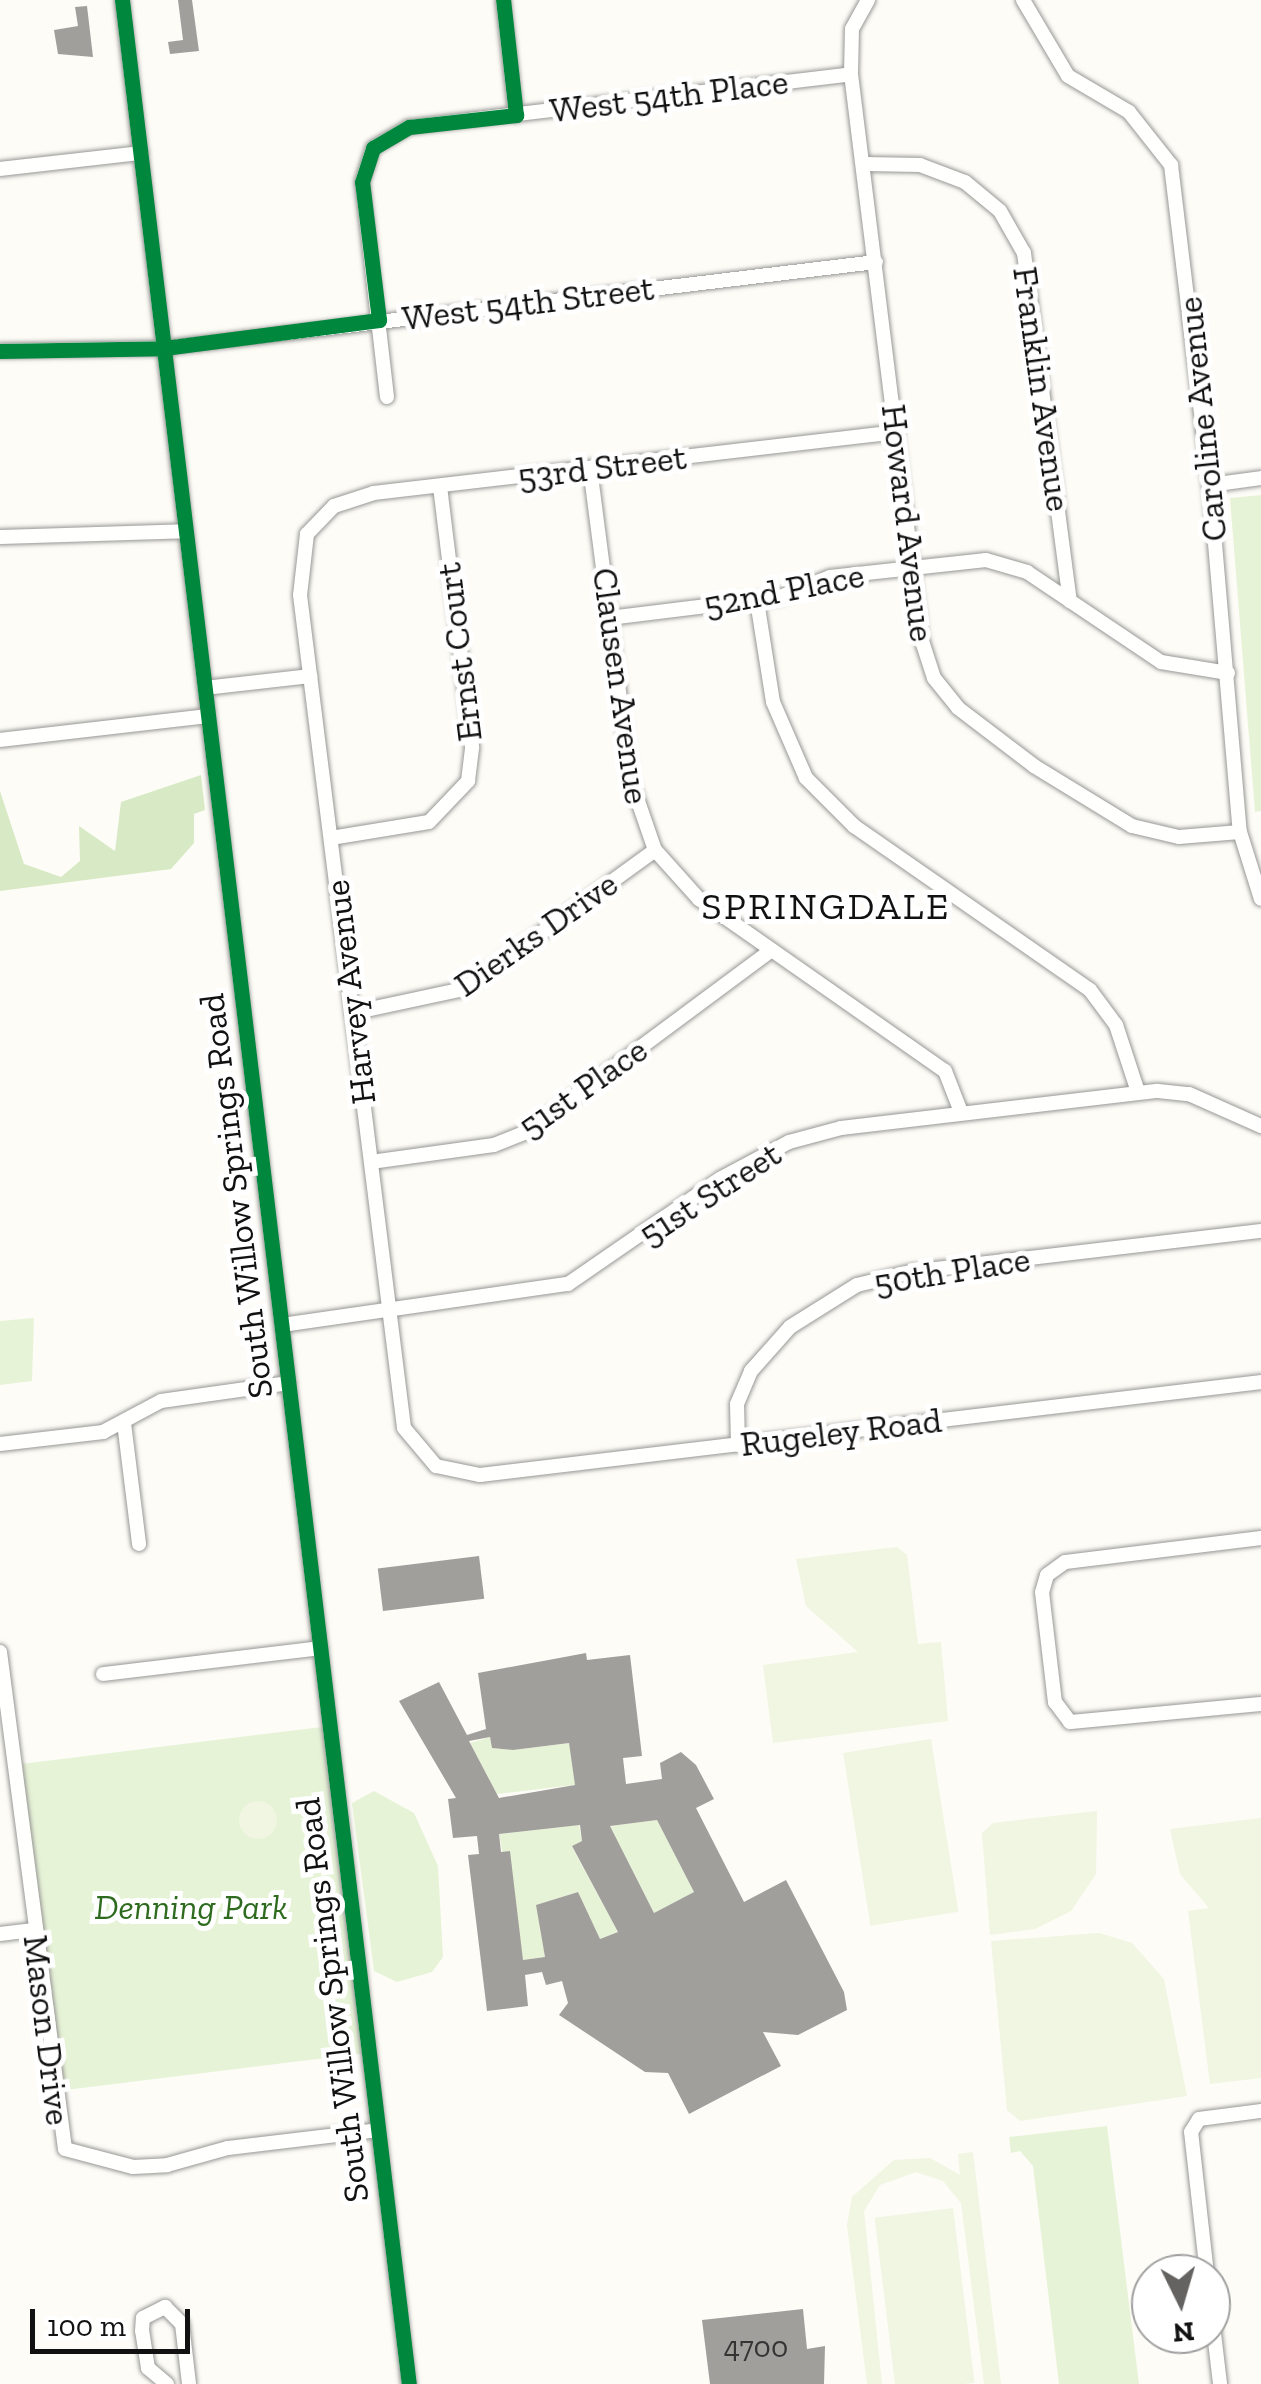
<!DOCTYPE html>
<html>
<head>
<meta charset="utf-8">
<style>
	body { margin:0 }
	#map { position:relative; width:1261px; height:2384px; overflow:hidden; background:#fdfcf7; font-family:"Zilla Slab",serif }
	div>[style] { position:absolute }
	.green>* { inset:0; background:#e7f3d7; transform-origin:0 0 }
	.forest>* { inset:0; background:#d8eac5 }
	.pitch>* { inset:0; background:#f0f6e1; transform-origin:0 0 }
	.round { border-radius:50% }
	.building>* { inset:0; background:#a19f9c; transform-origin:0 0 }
	.roads { filter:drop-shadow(0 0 2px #979795) drop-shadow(0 0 2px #979795) }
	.minor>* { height:14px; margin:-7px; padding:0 7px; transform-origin:7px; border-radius:7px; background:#fffffe }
	.cycleway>* { height:15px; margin:-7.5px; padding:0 7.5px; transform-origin:7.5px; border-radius:7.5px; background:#00873e }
	span { translate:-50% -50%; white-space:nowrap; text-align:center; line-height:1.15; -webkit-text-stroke:10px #fff; paint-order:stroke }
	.number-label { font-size:30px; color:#353434 }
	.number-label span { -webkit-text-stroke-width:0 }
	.street-label { font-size:35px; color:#111 }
	.park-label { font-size:35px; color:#2f6b1f; font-style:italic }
	.neighbourhood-label { font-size:38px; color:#111; letter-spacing:2.5px }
	.north { position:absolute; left:1131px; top:2254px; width:100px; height:100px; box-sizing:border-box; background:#fff; border:2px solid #a0a0a0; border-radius:50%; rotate:175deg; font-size:28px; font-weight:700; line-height:40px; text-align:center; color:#111 }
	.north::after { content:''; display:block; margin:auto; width:35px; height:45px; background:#646362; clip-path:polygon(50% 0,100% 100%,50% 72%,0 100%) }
	.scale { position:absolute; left:30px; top:2309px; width:160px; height:45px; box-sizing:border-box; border:5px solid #111; border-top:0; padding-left:12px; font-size:30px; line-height:35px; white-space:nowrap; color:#111; -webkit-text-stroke:8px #fff; paint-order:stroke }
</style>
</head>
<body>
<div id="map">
	<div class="green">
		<div style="clip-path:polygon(1261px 495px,1261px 811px,1255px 812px,1230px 498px)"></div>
		<div style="clip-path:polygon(34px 1318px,32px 1381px,0 1385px,0 1321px)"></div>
		<div style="left:322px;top:1727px;width:329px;height:303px;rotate:83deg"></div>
		<div style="clip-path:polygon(490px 1737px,492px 1748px,513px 1750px,569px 1743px,583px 1784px,497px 1794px,470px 1743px)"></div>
		<div style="clip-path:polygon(374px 1791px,414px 1813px,438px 1866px,443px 1957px,432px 1972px,397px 1982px,374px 1971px,352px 1803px)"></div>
		<div style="clip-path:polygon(657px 1820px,694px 1892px,654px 1913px,610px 1826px)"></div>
		<div style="clip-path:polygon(579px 1825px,582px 1841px,572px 1847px,618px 1932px,600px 1939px,577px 1892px,537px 1905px,545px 1957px,523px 1960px,499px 1834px)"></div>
		<div style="clip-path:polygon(1107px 2126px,1139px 2384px,1059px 2384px,1033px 2166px,1020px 2151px,1011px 2153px,1009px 2137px)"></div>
	</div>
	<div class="forest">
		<div style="clip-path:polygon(201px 775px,205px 810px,194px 814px,194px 843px,171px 869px,0 891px,0 791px,24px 864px,61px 877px,80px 861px,79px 826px,115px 851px,121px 802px)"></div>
	</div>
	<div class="pitch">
		<div style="clip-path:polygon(897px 1547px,907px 1555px,918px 1644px,941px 1642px,948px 1721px,773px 1743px,763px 1665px,858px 1652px,806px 1606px,796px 1559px)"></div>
		<div style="left:931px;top:1739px;width:175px;height:89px;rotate:81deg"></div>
		<div class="round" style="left:239px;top:1801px;width:38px;height:38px"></div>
		<div style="clip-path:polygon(1097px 1811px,1096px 1874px,1071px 1911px,1035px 1929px,990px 1935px,982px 1833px,993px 1823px)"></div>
		<div style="clip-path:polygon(1261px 1818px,1261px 2078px,1210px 2084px,1188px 1911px,1209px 1908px,1180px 1874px,1170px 1829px)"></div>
		<div style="clip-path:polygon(1099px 1933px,1132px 1943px,1164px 1979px,1187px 2096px,1020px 2121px,1007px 2110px,991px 1941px)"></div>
		<div style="clip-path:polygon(973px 2152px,1001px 2384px,984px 2384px,961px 2203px,943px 2181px,916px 2172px,880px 2185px,864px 2211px,882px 2384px,867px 2384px,847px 2225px,852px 2197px,894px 2160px,930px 2158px,960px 2175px,958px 2154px)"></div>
		<div style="left:953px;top:2208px;width:176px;height:79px;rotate:83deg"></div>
	</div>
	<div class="building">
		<div style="clip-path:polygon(178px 0,192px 0,199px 51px,170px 54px,168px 42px,183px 40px)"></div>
		<div style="clip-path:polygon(87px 6px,93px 57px,58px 54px,54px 30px,78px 26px,75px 7px)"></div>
		<div style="left:479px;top:1556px;width:43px;height:102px;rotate:83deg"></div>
		<div style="clip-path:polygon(evenodd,586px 1653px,587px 1660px,630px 1655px,642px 1756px,623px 1758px,626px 1784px,662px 1779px,660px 1763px,681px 1752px,696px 1765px,714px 1799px,696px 1808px,744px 1902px,786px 1880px,844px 1992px,847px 2010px,798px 2035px,763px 2032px,781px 2066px,689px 2114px,668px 2073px,645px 2072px,559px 2015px,568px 2003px,562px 1981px,546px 1985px,542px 1972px,525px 1975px,528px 2006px,487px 2011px,468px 1855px,479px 1854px,477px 1836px,453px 1838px,448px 1799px,456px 1798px,399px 1701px,439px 1682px,467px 1735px,486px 1729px,478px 1673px,586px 1653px,490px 1737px,492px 1748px,513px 1750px,569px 1743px,575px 1785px,499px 1798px,469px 1741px,490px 1737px,586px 1653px,657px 1820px,694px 1892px,654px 1913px,610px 1826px,657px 1820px,586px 1653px,580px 1825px,582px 1841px,572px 1846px,618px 1932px,600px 1939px,578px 1892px,536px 1905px,545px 1957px,523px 1960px,510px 1851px,501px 1852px,499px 1834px,580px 1825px)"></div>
		<div style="clip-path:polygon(803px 2309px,807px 2349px,825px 2346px,824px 2384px,710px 2384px,702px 2320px)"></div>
	</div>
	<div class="roads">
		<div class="minor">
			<div style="left:122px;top:0;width:2401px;rotate:83.14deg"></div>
			<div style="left:503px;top:0;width:116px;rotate:83.6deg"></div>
			<div style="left:868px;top:0;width:33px;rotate:119deg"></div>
			<div style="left:852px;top:29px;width:45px;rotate:91.3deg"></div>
			<div style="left:851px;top:74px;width:568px;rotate:82.93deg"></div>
			<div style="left:921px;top:638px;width:42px;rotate:72deg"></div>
			<div style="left:934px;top:678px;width:38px;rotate:51deg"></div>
			<div style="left:958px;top:708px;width:96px;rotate:37.3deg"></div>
			<div style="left:1034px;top:766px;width:115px;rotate:31.5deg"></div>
			<div style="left:1132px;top:826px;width:48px;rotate:13.2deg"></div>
			<div style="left:1179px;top:837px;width:61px;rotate:-4.7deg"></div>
			<div style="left:1023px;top:0;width:88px;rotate:59.4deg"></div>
			<div style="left:1068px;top:76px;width:71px;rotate:30.5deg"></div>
			<div style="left:1129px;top:112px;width:68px;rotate:51.6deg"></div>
			<div style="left:1171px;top:165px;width:322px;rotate:83.1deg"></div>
			<div style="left:1210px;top:485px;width:348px;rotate:85.1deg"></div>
			<div style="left:1240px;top:832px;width:70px;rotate:72.6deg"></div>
			<div style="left:865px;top:164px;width:55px;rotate:1deg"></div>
			<div style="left:920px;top:165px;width:48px;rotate:20.7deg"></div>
			<div style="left:965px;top:182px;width:45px;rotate:39.6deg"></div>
			<div style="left:1000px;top:211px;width:48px;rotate:60.3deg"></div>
			<div style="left:1024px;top:253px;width:351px;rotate:82.5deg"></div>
			<div style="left:0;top:169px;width:142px;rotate:-6.5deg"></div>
			<div style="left:0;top:351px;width:164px;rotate:-1deg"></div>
			<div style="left:164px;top:348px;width:717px;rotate:-6.89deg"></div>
			<div style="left:387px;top:397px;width:216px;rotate:-96.6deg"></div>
			<div style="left:362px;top:182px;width:36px;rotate:-72deg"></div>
			<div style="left:373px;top:148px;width:42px;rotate:-30.3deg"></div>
			<div style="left:409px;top:127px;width:445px;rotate:-6.8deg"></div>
			<div style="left:897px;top:432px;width:527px;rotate:173.35deg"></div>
			<div style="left:374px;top:493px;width:42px;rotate:162deg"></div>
			<div style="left:334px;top:506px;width:39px;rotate:134deg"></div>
			<div style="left:307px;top:534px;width:61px;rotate:96.5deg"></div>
			<div style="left:300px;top:595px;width:839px;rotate:82.88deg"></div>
			<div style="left:404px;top:1428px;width:50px;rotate:49.9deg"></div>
			<div style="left:436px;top:1466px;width:45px;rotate:11.6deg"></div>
			<div style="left:480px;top:1475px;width:787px;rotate:-6.79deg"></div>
			<div style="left:590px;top:468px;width:313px;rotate:82.6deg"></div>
			<div style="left:630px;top:778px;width:76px;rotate:70.9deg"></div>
			<div style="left:655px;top:850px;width:66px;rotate:48.1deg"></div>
			<div style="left:699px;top:899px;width:300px;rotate:35deg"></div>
			<div style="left:945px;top:1071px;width:44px;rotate:68.7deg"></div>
			<div style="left:1210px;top:485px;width:51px;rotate:-7.8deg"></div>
			<div style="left:0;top:537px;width:186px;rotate:-1.8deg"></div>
			<div style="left:757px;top:601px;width:102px;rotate:81deg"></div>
			<div style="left:773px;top:702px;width:83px;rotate:66.5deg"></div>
			<div style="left:806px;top:778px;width:68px;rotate:45deg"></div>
			<div style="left:854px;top:826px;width:287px;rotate:34.8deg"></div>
			<div style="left:1090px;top:990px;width:44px;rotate:53.4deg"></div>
			<div style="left:1116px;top:1025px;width:71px;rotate:71.8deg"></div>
			<div style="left:609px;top:618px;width:172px;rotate:-7deg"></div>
			<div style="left:780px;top:597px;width:54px;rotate:-21.8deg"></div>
			<div style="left:830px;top:577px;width:157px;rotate:-6.2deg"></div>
			<div style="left:986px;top:560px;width:43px;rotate:16.3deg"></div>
			<div style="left:1027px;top:572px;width:161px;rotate:33.9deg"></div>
			<div style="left:1161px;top:662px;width:68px;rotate:9.3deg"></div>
			<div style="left:205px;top:688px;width:106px;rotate:-6.5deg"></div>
			<div style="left:0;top:740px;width:209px;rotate:-6.6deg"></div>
			<div style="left:331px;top:838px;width:99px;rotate:-9.3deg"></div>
			<div style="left:429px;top:822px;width:57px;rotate:-46.4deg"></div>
			<div style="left:468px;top:781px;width:34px;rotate:-83deg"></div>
			<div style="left:472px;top:747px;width:263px;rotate:-97deg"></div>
			<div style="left:352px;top:1013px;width:115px;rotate:-12.1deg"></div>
			<div style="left:464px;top:989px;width:236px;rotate:-36deg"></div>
			<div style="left:371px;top:1162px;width:124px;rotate:-7.9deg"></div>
			<div style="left:494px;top:1145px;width:37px;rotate:-22deg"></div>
			<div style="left:528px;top:1131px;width:300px;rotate:-36.6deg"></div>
			<div style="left:282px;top:1325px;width:289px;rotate:-8.2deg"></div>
			<div style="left:568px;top:1284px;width:185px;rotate:-34.6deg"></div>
			<div style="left:720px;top:1179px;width:78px;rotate:-28.2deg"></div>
			<div style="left:789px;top:1142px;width:54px;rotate:-15.1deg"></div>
			<div style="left:841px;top:1128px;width:319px;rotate:-6.7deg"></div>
			<div style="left:1158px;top:1091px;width:31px;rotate:6deg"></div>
			<div style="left:1189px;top:1094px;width:79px;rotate:24deg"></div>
			<div style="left:124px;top:1423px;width:122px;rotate:82.9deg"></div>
			<div style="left:0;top:1444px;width:104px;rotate:-6.6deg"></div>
			<div style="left:103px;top:1432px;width:66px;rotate:-28.1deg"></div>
			<div style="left:161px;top:1401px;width:129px;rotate:-8deg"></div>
			<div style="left:738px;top:1445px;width:41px;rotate:-91.4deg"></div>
			<div style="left:737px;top:1404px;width:36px;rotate:-67deg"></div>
			<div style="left:751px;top:1371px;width:59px;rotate:-48.4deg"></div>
			<div style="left:790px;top:1327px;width:79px;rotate:-32.1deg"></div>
			<div style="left:857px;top:1285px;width:56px;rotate:-13.5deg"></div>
			<div style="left:911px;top:1272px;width:352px;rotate:-6.7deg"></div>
			<div style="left:1261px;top:1538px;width:197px;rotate:173deg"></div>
			<div style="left:1065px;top:1562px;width:22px;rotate:144deg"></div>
			<div style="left:1047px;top:1575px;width:18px;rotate:106deg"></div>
			<div style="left:1042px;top:1592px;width:111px;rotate:83.3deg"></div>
			<div style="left:1055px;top:1702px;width:25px;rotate:53deg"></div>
			<div style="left:1070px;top:1722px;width:192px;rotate:-5.4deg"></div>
			<div style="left:0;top:1652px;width:501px;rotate:82.55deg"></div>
			<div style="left:65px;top:2149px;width:70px;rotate:14.8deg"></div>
			<div style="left:133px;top:2167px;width:34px;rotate:-3deg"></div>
			<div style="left:167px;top:2165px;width:63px;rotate:-15.6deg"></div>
			<div style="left:228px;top:2148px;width:151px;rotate:-6.8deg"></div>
			<div style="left:103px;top:1674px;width:219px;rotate:-6.8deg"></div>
			<div style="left:0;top:1934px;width:34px;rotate:-7deg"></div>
			<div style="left:1207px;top:2274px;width:143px;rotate:-96.4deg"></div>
			<div style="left:1191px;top:2132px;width:15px;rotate:-58deg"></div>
			<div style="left:1199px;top:2119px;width:63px;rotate:-7.4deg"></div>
			<div style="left:1211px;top:2308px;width:77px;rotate:83.2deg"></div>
			<div style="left:167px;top:2384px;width:25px;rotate:-140deg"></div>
			<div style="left:148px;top:2368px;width:37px;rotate:-99deg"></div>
			<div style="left:142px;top:2331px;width:13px;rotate:-86deg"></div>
			<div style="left:143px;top:2318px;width:25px;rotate:-27deg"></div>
			<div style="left:165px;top:2307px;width:24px;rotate:45deg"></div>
			<div style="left:182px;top:2324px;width:60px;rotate:83.3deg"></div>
		</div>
	</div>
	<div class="cycleway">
		<div style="left:122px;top:0;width:2401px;rotate:83.14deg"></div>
		<div style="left:0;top:351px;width:164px;rotate:-1deg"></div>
		<div style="left:164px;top:348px;width:217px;rotate:-7.4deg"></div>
		<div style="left:379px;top:320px;width:139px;rotate:-97deg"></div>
		<div style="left:362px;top:182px;width:36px;rotate:-72deg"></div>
		<div style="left:373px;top:148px;width:42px;rotate:-30.3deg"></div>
		<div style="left:409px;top:127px;width:108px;rotate:-6.4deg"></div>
		<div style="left:516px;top:115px;width:116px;rotate:-96.4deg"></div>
	</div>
	<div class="number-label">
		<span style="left:756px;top:2347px">4700</span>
	</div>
	<div class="street-label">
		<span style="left:669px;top:96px;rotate:-7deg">West 54th Place</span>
		<span style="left:528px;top:303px;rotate:-7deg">West 54th Street</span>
		<span style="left:1042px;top:389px;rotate:82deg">Franklin Avenue</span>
		<span style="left:1202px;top:419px;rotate:-96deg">Caroline Avenue</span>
		<span style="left:602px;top:467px;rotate:-7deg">53rd Street</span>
		<span style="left:908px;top:523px;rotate:83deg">Howard Avenue</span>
		<span style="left:784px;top:590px;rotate:-11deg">52nd Place</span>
		<span style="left:459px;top:652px;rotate:-97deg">Ernst Court</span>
		<span style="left:621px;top:686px;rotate:82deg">Clausen Avenue</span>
		<span style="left:536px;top:934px;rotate:-35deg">Dierks Drive</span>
		<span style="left:350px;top:992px;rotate:-97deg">Harvey Avenue</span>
		<span style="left:583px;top:1088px;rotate:-35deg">51st Place</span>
		<span style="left:710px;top:1194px;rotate:-33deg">51st Street</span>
		<span style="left:236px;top:1196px;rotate:-97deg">South Willow Springs Road</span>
		<span style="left:952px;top:1271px;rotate:-9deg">50th Place</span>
		<span style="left:841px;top:1432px;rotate:-7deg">Rugeley Road</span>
		<span style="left:332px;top:2000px;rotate:-97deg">South Willow Springs Road</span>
		<span style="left:47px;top:2030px;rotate:83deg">Mason Drive</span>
	</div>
	<div class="park-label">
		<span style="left:191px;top:1907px">Denning Park</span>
	</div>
	<div class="neighbourhood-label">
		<span style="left:826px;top:907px">SPRINGDALE</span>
	</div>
	<div class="north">N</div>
	<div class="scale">100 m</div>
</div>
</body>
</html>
